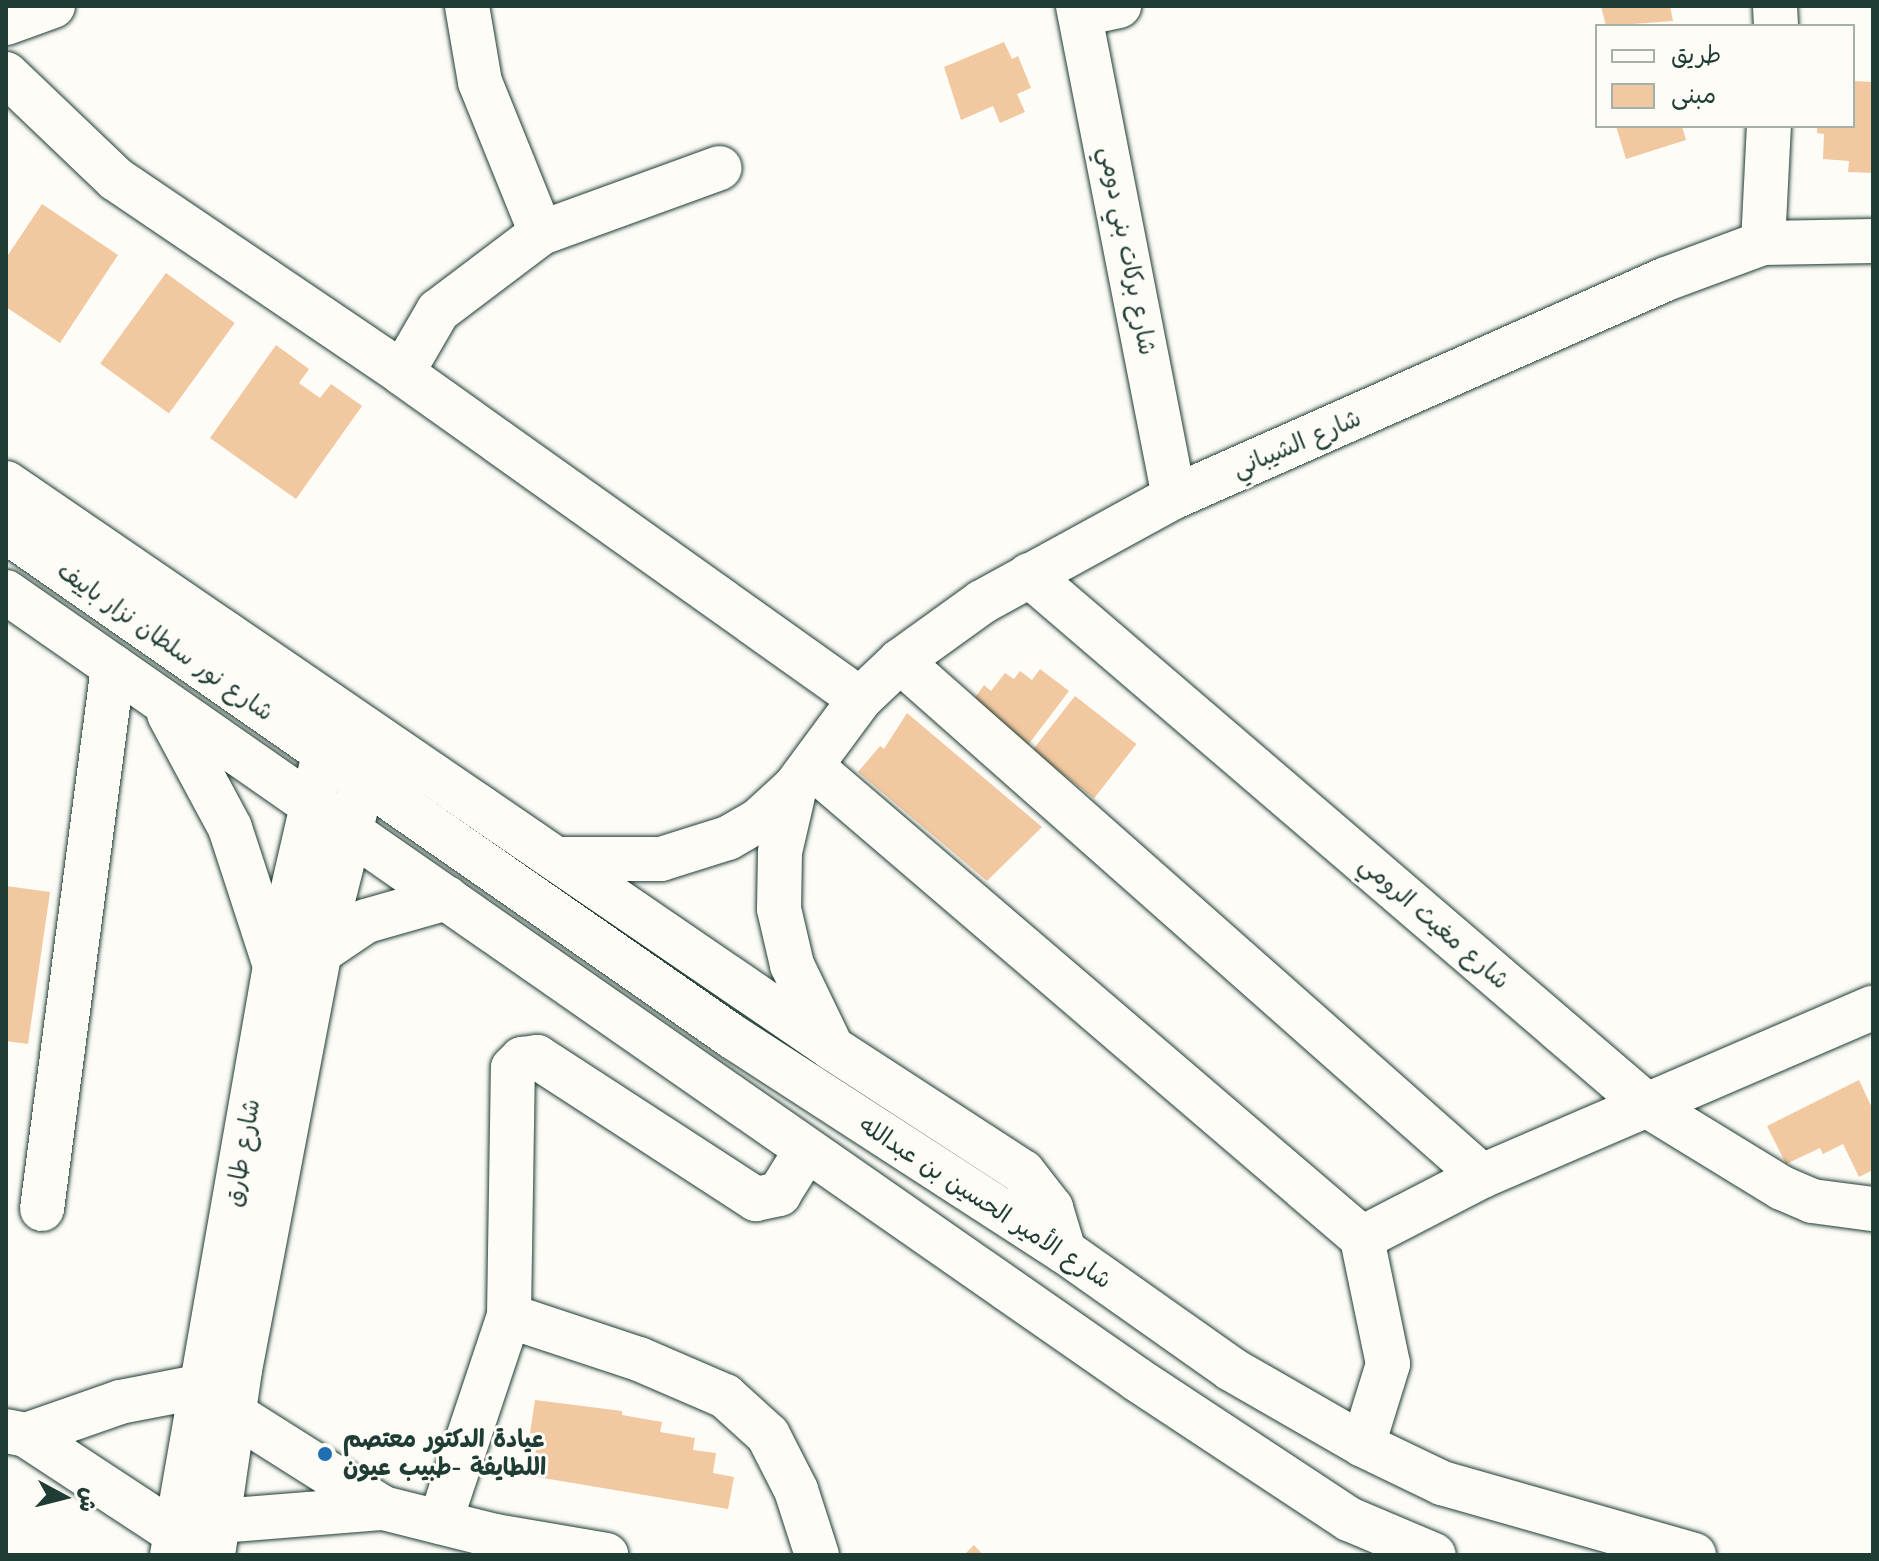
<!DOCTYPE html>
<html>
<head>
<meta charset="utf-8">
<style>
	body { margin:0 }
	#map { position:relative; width:1879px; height:1561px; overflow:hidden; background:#fdfcf7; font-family:"Comic Neue","Playpen Sans Arabic",sans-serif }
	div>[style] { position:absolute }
	.building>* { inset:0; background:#f2c8a1; transform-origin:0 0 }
	.roads { filter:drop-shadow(0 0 2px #1f3d34) drop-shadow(0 0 2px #1f3d34) }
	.minor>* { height:44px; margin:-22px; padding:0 22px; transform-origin:22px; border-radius:22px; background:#fdfcf7 }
	.major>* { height:44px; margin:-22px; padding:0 22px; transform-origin:22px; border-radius:22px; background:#fdfcf7 }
	.dots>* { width:22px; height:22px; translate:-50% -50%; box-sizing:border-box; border:4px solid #fdfcf7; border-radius:50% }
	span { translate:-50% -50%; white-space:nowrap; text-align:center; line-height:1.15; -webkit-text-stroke:6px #fdfcf7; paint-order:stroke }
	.street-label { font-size:24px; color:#1f3d34 }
	.poi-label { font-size:24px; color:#1f3d34; font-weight:700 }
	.left { translate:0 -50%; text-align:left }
	.frame { position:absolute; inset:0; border:8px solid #1f3d34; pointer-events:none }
	.legend { position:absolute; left:1595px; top:24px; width:260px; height:104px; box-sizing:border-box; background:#fdfcf7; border:2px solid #a4b0a9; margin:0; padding:10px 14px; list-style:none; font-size:24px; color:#1f3d34 }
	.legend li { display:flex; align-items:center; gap:16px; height:40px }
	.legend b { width:40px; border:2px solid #a4b0a9 }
	.north { position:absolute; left:24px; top:1457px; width:80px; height:80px; -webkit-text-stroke:6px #fdfcf7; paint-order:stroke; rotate:97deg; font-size:22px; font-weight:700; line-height:32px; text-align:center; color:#1f3d34 }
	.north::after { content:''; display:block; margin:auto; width:28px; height:36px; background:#1f3d34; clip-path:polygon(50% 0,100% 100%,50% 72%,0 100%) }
</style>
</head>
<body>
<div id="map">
	<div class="building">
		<div style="clip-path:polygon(1601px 6px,1670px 6px,1673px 21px,1606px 26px)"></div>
		<div style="clip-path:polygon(1004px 42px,1012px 59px,1018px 56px,1031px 88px,1017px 94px,1025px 112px,1000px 123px,993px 106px,961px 120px,944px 67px)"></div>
		<div style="clip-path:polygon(1853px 81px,1873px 82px,1873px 173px,1848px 172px,1849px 161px,1823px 159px,1824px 134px,1817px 133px,1817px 126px,1853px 126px)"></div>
		<div style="clip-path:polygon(1616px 126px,1682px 126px,1686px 140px,1626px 159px)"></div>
		<div style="clip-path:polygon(42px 204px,118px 255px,60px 343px,6px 307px,6px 258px)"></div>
		<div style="left:166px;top:273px;width:85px;height:112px;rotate:36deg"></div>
		<div style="clip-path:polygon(276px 345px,309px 369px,299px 383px,320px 398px,331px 384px,362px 406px,296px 499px,210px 438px)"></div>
		<div style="clip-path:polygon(1040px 669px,1069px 691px,1025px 749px,969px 706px,984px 685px,991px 691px,1005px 673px,1014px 679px,1020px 671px,1032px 680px)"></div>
		<div style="left:1075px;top:696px;width:78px;height:69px;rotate:38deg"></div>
		<div style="clip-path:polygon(907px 713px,1042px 827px,987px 881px,858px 772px,880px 746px,884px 749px)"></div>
		<div style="clip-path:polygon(6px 886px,50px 892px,28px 1044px,6px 1041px)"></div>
		<div style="clip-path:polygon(1859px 1080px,1873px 1110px,1873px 1170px,1859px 1177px,1843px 1144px,1823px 1154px,1820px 1148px,1786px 1164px,1767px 1126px)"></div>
		<div style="clip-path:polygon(535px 1400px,622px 1411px,622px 1415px,662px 1422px,660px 1432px,695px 1438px,693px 1450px,716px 1453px,713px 1473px,734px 1477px,728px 1509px,531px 1476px,539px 1434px,530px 1433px)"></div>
		<div style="clip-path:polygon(974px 1545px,983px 1555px,964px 1555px)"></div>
	</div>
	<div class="roads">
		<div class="minor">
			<div style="left:467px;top:6px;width:77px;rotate:80.3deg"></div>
			<div style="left:480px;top:82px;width:163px;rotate:68deg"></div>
			<div style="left:1078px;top:6px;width:500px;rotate:78.94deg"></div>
			<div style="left:1775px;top:6px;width:20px;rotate:87deg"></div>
			<div style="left:1081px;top:14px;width:39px;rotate:-12deg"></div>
			<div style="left:6px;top:23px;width:50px;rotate:-19.9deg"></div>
			<div style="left:6px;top:74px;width:152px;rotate:43.7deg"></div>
			<div style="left:116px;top:179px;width:346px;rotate:34.1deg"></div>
			<div style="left:402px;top:373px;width:562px;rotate:35.44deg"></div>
			<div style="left:1763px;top:243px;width:117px;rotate:-87.1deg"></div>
			<div style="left:402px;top:373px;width:72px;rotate:-59.9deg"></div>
			<div style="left:438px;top:311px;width:129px;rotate:-37.1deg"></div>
			<div style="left:541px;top:233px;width:190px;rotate:-20deg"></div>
			<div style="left:6px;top:483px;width:1001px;rotate:34.37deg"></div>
			<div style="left:832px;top:1048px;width:228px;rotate:33deg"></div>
			<div style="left:1023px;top:1172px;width:46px;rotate:52.1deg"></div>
			<div style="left:1051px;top:1208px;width:45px;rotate:73.2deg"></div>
			<div style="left:1029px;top:575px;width:816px;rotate:40.62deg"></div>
			<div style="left:1648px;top:1106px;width:157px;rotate:31.5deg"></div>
			<div style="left:1782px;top:1188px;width:33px;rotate:23deg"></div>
			<div style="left:1812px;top:1201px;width:62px;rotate:7.5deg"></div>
			<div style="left:900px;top:661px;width:777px;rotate:41.5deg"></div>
			<div style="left:811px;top:766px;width:726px;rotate:40.58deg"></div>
			<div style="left:795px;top:787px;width:67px;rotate:103deg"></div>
			<div style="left:780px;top:852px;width:57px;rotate:91deg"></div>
			<div style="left:779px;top:909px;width:57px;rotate:76.9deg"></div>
			<div style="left:792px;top:965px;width:88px;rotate:64.3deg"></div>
			<div style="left:556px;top:859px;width:105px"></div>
			<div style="left:661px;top:859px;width:70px;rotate:-17.4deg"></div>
			<div style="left:728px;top:838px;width:34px;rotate:-30deg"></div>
			<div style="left:758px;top:821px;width:50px;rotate:-42.6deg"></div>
			<div style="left:795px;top:787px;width:109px;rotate:-53.5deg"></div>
			<div style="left:860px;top:699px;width:55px;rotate:-43.5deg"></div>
			<div style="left:900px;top:661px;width:101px;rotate:-35.7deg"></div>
			<div style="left:982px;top:602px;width:219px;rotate:-28.7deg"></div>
			<div style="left:1174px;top:497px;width:538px;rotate:-23.9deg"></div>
			<div style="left:1666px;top:279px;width:103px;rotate:-20.4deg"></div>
			<div style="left:1763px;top:243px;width:110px;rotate:-1deg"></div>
			<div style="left:42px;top:1209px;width:547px;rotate:-82.54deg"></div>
			<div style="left:509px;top:1316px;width:137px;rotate:18.3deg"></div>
			<div style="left:639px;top:1359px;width:94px;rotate:23.3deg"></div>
			<div style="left:725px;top:1396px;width:58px;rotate:42.2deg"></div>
			<div style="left:768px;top:1435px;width:62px;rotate:63deg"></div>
			<div style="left:796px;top:1490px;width:68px;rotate:72.1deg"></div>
			<div style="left:236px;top:1415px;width:174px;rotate:32.3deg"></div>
			<div style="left:383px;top:1508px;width:115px;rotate:14deg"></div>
			<div style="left:495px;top:1536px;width:113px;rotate:9.7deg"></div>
			<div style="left:6px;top:1431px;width:20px;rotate:11deg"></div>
			<div style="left:26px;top:1435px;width:181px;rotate:33.3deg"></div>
			<div style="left:26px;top:1435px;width:100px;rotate:-19.3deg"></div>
			<div style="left:120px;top:1402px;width:85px;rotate:-10.9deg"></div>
			<div style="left:1363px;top:1445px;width:85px;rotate:-72.8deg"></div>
			<div style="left:1388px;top:1364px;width:129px;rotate:-101.7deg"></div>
			<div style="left:1362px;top:1238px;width:135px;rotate:-27.3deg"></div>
			<div style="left:1482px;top:1176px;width:426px;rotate:-23.3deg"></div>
			<div style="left:220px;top:1521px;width:164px;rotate:-4.6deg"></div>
			<div style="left:440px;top:1522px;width:217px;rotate:-71.5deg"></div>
			<div style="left:509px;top:1316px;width:248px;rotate:-89.1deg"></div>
			<div style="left:513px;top:1068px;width:13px;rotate:-45deg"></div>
			<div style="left:522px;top:1059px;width:15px;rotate:-8deg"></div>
			<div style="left:537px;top:1057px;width:261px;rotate:33deg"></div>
			<div style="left:756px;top:1199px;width:24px;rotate:-12deg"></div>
			<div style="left:779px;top:1194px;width:49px;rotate:-58.2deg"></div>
			<div style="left:172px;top:1555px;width:598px;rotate:-80.08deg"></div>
			<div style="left:275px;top:966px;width:218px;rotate:-77deg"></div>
			<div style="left:213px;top:1555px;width:187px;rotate:-81.7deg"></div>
			<div style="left:240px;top:1370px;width:426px;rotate:-79.2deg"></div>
			<div style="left:320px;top:952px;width:176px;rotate:-75.9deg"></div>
		</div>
		<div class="major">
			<div style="left:6px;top:531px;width:886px;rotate:34.84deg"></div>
			<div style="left:733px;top:1037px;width:394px;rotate:32.9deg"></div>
			<div style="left:1064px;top:1251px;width:204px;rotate:35.2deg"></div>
			<div style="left:1231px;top:1369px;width:152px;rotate:29.9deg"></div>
			<div style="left:1363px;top:1445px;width:88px;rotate:25.7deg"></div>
			<div style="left:1442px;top:1483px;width:262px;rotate:15.9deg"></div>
			<div style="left:6px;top:592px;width:1379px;rotate:34.84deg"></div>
			<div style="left:1138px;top:1380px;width:253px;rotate:33.4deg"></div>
			<div style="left:1349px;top:1519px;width:92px;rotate:23deg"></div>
			<div style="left:169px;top:714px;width:129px;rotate:61.8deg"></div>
			<div style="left:230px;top:828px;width:145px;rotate:71.9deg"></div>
			<div style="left:320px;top:952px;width:55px;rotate:-34deg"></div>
			<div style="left:366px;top:921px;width:84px;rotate:-15.9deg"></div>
		</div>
	</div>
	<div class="dots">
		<div style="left:325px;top:1454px;background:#1f6fb2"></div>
	</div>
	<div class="street-label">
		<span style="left:1127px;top:251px;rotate:79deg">شارع بركات بني دومي</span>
		<span style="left:1297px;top:444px;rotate:-23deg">شارع الشيباني</span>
		<span style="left:165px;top:642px;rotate:35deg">شارع نور سلطان نزار باييف</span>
		<span style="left:1434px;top:923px;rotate:41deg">شارع مغيث الرومي</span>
		<span style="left:243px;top:1153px;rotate:-80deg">شارع طارق</span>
		<span style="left:985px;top:1203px;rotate:33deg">شارع الأمير الحسين بن عبدالله</span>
	</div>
	<div class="poi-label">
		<span class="left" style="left:343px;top:1454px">عيادة الدكتور معتصم<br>اللطايفة -طبيب عيون</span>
	</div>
	<div class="frame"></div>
	<ul class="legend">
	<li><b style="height:10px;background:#fdfcf7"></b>طريق</li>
	<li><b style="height:22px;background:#f2c8a1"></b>مبنى</li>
	</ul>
	<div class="north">ش</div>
</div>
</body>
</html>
